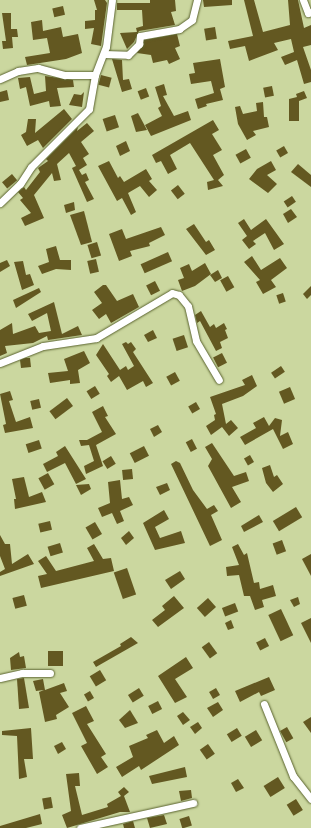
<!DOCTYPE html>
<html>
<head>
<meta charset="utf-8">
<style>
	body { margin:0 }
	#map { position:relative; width:311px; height:828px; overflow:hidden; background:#cbd79f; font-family:"IBM Plex Sans",sans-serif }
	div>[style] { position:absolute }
	.building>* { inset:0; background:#635821; transform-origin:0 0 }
	.roads { filter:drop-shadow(0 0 1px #5a632f) drop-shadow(0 0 1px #5a632f) }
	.minor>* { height:7px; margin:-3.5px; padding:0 3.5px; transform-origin:3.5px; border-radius:3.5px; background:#fff }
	span { translate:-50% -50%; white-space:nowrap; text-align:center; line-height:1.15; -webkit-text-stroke:4px #cbd79f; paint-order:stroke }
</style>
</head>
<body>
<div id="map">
	<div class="building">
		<div style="clip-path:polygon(94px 0,105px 0,107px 3px,101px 46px,91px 44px,94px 28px,85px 29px,85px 21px,95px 20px,95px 10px,97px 10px)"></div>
		<div style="clip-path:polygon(150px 0,175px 0,176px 11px,171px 12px,175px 25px,139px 31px,134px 42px,127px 49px,120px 33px,137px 32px,136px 28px,143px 26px,142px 10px,117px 10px,117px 3px,150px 3px)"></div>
		<div style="clip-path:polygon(203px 0,232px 0,232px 5px,204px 7px)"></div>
		<div style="clip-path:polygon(244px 0,254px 0,263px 32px,290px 25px,288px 0,298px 0,304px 28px,311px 25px,311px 45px,303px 47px,311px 70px,311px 82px,304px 84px,297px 60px,285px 65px,281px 57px,294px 52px,291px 39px,274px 43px,278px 50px,249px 61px,245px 46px,230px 49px,228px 41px,253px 36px)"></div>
		<div style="left:63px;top:6px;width:9px;height:11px;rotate:77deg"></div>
		<div style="clip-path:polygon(2px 13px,11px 13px,11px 29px,17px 29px,18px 37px,12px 37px,13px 48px,3px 49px,2px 41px,6px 41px)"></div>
		<div style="clip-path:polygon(42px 20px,43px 31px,61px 27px,63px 37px,78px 34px,82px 53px,66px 59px,27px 65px,25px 57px,50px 53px,47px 38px,33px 40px,31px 22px)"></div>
		<div style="left:215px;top:27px;width:12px;height:11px;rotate:81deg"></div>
		<div style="clip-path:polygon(177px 34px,180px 46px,175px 48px,180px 59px,169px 64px,167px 60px,153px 63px,151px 55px,137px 53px,144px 40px)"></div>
		<div style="clip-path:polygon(112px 59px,122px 60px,123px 80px,129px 79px,132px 89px,122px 92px)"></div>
		<div style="clip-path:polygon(220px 59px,225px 87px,220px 89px,223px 100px,206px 104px,207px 106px,198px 109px,195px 99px,214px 93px,211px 81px,191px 84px,189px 74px,195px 73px,193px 63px)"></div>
		<div style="left:101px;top:75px;width:11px;height:10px;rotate:15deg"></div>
		<div style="clip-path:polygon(45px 76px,73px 80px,74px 87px,57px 88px,61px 106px,50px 107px,49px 101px,30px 106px,26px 87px,20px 89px,18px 78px,30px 77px,34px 94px,46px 91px)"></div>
		<div style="clip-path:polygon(164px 84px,167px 95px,163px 96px,174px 116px,188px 111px,191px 120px,151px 136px,145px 125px,162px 116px,158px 108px,161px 106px,155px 87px)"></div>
		<div style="left:272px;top:86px;width:10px;height:9px;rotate:79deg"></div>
		<div style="left:146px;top:88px;width:9px;height:9px;rotate:69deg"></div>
		<div style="clip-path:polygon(7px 90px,9px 100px,0 102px,0 92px)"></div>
		<div style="clip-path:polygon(304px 91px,307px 98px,299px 101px,299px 121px,289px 121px,289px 99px,297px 97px,296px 94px)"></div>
		<div style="clip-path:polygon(84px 92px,82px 107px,69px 105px,74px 94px,81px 95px)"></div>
		<div style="clip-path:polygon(263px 102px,264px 117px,267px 117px,269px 127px,253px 131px,256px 135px,247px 140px,238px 124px,235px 107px,240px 106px,243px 114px,257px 111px,256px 103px)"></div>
		<div style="clip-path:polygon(64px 109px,72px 119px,43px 148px,38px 140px,27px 146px,21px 135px,26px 132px,28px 119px,36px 119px,35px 133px)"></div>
		<div style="clip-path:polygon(138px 113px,147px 130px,136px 132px,131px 116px)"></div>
		<div style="left:115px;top:115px;width:13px;height:13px;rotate:72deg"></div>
		<div style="clip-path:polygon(213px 120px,219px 130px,212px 134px,222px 150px,213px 155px,224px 175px,218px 180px,223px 186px,208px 190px,207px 182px,214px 180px,190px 143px,170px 155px,177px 169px,168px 174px,161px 161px,156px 163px,152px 155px)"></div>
		<div style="clip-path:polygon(87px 123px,94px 131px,81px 142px,89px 154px,83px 158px,87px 165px,79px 170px,82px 175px,86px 173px,89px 180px,85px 182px,94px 199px,87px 202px,72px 168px,76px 166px,69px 153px,57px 164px,61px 180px,54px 181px,52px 173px,34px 195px,44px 218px,25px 226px,21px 218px,31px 213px,20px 200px,23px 198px,18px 192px,24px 187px,26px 190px,40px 172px,38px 168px,48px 161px,46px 159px,78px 127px,77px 131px)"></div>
		<div style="clip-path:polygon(126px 141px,130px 151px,120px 156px,116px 146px)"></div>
		<div style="left:284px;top:146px;width:8px;height:9px;rotate:60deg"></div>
		<div style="left:246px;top:149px;width:10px;height:12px;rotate:61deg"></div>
		<div style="clip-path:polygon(109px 161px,118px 178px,120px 176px,124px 182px,146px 169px,152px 179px,149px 181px,157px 190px,149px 197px,140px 186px,128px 193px,136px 212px,131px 215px,122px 198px,117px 201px,98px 166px)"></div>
		<div style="clip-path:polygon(271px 161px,276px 170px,267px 175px,277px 184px,268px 193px,249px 179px,257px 169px)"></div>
		<div style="clip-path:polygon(298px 164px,311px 175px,311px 187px,291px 172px)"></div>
		<div style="left:12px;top:174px;width:8px;height:13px;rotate:50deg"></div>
		<div style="left:178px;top:185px;width:11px;height:9px;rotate:52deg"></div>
		<div style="left:292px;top:196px;width:7px;height:10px;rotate:56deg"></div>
		<div style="clip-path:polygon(74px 202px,75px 210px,66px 213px,64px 205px)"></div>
		<div style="clip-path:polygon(291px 209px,297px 217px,288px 223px,283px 214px)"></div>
		<div style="clip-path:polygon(84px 211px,92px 242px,81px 245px,70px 215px)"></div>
		<div style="clip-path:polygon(244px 219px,251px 230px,266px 219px,284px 244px,274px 250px,265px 233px,253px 241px,256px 244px,249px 249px,242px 240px,247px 236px,238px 223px)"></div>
		<div style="clip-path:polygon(194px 224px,206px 242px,209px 240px,215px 250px,206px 255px,186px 229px)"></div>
		<div style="clip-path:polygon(161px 227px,165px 235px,149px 243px,150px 246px,130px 251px,132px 256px,119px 261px,109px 234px,122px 229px,126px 239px)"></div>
		<div style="left:97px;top:242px;width:14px;height:10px;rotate:73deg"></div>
		<div style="clip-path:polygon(56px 246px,60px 260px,71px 260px,71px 270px,56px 269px,42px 274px,38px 266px,49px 262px,46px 249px)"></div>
		<div style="left:168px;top:252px;width:10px;height:30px;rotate:66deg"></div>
		<div style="clip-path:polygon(252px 256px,261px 270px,280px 258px,287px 268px,271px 280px,276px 287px,263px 294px,256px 282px,260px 280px,244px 262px)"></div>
		<div style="left:96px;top:259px;width:13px;height:9px;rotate:77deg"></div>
		<div style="clip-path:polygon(7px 260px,10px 266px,0 272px,0 263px)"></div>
		<div style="clip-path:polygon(23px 261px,26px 275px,30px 274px,34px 285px,22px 290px,14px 262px)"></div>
		<div style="clip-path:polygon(205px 263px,211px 274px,195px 286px,182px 291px,178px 280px,184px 278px,180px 268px,189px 264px,192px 271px)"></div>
		<div style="clip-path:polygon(218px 270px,222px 278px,215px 282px,210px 275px)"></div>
		<div style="left:228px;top:276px;width:13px;height:9px;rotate:61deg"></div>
		<div style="left:155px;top:281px;width:11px;height:10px;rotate:63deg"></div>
		<div style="clip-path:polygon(103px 285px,106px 285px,117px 301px,133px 294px,139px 307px,111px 323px,106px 314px,99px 319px,92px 310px,102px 303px,94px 292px)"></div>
		<div style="clip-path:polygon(311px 286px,311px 295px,307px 299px,303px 294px)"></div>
		<div style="clip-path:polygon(39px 288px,41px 292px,16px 308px,13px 300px)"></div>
		<div style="left:283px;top:293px;width:9px;height:7px;rotate:72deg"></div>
		<div style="clip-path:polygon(54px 302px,62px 334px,78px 326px,82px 335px,48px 340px,47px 336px,33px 343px,5px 346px,7px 353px,0 356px,0 330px,12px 323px,13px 334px,35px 326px,39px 333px,51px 331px,47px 313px,32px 321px,28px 314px)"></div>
		<div style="clip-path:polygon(201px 311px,210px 327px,214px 324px,216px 328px,224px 323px,227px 329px,225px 330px,228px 338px,220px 342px,222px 348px,216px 351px,200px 321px,197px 323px,195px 315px)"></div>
		<div style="clip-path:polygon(153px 330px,157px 338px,148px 342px,144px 335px)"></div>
		<div style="left:184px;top:335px;width:13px;height:12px;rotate:72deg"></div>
		<div style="clip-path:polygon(126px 342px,128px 344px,131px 342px,136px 349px,133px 352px,153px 383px,146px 387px,143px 381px,127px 390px,119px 376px,111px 382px,107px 376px,109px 374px,96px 355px,103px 344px,120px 370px,126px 366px,128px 370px,134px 366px,122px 344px)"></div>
		<div style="clip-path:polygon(84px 351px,90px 363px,78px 370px,80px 383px,70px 384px,70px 380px,50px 383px,48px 373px,68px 371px,64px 359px)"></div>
		<div style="left:222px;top:353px;width:11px;height:10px;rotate:63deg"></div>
		<div style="clip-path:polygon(25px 358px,30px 358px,31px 367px,21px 368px,20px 360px)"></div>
		<div style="left:281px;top:366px;width:7px;height:12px;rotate:56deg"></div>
		<div style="left:175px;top:372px;width:10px;height:10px;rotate:61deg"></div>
		<div style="clip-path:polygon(252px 375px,257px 386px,243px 396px,222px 404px,226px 424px,231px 420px,238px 428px,229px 436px,222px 427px,211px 435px,206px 426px,215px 420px,214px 415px,216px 414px,210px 397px,245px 385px,242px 380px)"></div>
		<div style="left:95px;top:386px;width:9px;height:10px;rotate:58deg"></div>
		<div style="left:290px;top:387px;width:13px;height:12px;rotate:67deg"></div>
		<div style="clip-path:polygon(10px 391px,13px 400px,9px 401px,16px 422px,30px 417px,33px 428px,5px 433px,3px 425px,6px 424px,0 394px)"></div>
		<div style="left:67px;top:398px;width:10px;height:22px;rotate:53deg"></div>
		<div style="left:39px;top:399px;width:9px;height:9px;rotate:77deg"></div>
		<div style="left:196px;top:402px;width:8px;height:9px;rotate:60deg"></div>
		<div style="clip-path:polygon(103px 406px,108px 416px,105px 417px,116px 434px,96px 445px,103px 466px,86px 474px,84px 466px,94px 461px,89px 445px,81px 446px,79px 440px,87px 440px,102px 432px,92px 412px)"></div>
		<div style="clip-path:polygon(264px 417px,269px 426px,275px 418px,282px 420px,280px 436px,288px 432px,293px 444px,283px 449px,273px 429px,245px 445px,240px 437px,256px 428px,253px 423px)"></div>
		<div style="clip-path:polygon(158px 425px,162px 432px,154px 437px,150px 429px)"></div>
		<div style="left:192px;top:439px;width:11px;height:7px;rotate:63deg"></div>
		<div style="left:39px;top:440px;width:9px;height:14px;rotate:72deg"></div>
		<div style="clip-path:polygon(212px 443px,234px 476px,246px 472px,249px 481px,232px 487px,241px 502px,231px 508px,208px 466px,212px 459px,205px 447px)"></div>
		<div style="clip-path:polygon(65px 446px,86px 479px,76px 484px,65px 463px,47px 472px,43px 464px,58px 456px,56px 452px)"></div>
		<div style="left:144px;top:446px;width:11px;height:16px;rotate:63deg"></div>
		<div style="left:250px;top:455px;width:8px;height:7px;rotate:60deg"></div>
		<div style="left:111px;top:456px;width:9px;height:10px;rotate:58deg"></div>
		<div style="clip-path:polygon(176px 461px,180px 463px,193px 490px,207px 509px,214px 505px,218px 511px,211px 515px,222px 540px,210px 546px,171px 464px)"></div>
		<div style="clip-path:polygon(270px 465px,274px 477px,277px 475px,283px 484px,273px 492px,266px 483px,262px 468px)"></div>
		<div style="left:132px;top:469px;width:10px;height:10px;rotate:84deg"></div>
		<div style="left:48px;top:473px;width:13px;height:11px;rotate:61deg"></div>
		<div style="clip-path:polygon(24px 477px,29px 497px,42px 492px,46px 502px,15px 509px,14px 499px,16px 499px,12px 479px)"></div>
		<div style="clip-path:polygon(120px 480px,122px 499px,129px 497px,133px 505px,120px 511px,124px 521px,117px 524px,112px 513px,102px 517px,98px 508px,110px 503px,108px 482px)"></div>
		<div style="clip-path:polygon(167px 483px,170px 490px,160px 495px,156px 487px)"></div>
		<div style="clip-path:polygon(89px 484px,91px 489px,81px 495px,76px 485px)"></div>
		<div style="left:296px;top:507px;width:12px;height:27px;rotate:59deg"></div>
		<div style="clip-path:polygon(164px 510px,169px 519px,155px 527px,160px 538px,181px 531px,185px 543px,155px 550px,143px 523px)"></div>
		<div style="clip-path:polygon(259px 515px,263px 522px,244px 532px,241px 526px)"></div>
		<div style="left:50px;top:521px;width:9px;height:12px;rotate:77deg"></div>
		<div style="left:95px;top:522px;width:14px;height:11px;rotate:60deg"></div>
		<div style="clip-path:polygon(129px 531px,134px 538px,126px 545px,121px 538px)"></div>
		<div style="clip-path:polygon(0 535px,5px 544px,10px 544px,12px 564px,28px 554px,34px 564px,0 576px,0 572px,5px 569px,0 556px)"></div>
		<div style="left:282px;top:540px;width:12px;height:10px;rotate:70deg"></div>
		<div style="left:60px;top:543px;width:10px;height:13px;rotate:73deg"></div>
		<div style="clip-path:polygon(94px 544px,103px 559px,111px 558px,114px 571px,41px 588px,38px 576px,47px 574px,38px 561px,46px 556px,56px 571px,94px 561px,87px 548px)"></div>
		<div style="clip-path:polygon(238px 544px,244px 555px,247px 553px,254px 583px,259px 582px,260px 589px,273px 585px,276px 596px,262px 600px,264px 607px,255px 610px,250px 596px,244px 596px,239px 575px,227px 576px,226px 567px,239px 565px,232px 547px)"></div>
		<div style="clip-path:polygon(311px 554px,311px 576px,302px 559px)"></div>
		<div style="left:127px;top:568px;width:28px;height:14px;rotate:71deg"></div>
		<div style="clip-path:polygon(180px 571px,185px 579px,171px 589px,165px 580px)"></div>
		<div style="left:24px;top:595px;width:11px;height:12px;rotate:75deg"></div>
		<div style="clip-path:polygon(174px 596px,184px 608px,158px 627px,152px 620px,165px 610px,162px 606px)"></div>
		<div style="clip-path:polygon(298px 597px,300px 604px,294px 607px,290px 600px)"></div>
		<div style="left:208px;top:598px;width:12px;height:15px;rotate:48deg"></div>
		<div style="left:235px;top:603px;width:9px;height:14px;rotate:69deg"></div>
		<div style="left:281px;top:609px;width:29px;height:14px;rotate:65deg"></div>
		<div style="clip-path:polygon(311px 618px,311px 643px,301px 623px)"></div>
		<div style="clip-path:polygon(231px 620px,234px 628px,228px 630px,225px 623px)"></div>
		<div style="clip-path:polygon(131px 637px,138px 643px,96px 667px,93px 662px,121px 646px,120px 644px)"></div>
		<div style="left:265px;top:638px;width:9px;height:10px;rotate:63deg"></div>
		<div style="left:209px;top:642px;width:14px;height:9px;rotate:54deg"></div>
		<div style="left:48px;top:651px;width:15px;height:15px"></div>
		<div style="clip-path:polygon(19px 652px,20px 657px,24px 656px,26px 668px,11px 670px,10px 658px)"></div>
		<div style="clip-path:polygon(186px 657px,193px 668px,175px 679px,187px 697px,175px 703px,158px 676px)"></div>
		<div style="left:100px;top:670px;width:12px;height:12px;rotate:59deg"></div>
		<div style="clip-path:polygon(269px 677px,275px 690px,261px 696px,259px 692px,240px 702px,235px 691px)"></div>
		<div style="clip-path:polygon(24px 678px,29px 708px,19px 709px,17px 679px)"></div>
		<div style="clip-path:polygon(43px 679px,45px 690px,64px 683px,67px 691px,60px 693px,69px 707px,56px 715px,57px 719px,45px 722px,39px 692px,44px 690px,36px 691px,33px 681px)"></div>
		<div style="left:139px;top:688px;width:9px;height:13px;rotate:58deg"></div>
		<div style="left:216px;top:688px;width:8px;height:8px;rotate:60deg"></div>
		<div style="left:90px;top:691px;width:8px;height:7px;rotate:60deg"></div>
		<div style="left:158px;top:701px;width:9px;height:11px;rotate:63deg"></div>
		<div style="clip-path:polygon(218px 702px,223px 710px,213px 717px,207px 708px)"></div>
		<div style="clip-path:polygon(86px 706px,94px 721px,87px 724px,106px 754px,101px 757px,108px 767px,97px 774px,81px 746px,87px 743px,72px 713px)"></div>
		<div style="clip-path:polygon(130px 710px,138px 723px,125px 728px,119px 720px)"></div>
		<div style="clip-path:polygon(183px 712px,190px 720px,183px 725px,177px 716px)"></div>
		<div style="clip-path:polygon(311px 717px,311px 733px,303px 722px)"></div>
		<div style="clip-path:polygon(198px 722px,202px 728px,195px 734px,190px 727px)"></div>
		<div style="left:287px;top:727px;width:13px;height:8px;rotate:61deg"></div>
		<div style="clip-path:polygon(31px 728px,33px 759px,24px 759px,27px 777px,19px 779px,17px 736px,2px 735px,2px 731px)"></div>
		<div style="left:237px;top:728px;width:9px;height:12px;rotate:58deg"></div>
		<div style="clip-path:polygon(157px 730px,164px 743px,174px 736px,179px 745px,141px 770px,139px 766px,122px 777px,116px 767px,133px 757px,129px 746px,148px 738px,146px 735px)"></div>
		<div style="left:256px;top:730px;width:12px;height:13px;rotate:59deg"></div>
		<div style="clip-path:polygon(62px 742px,66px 749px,58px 754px,54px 746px)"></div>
		<div style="left:208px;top:744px;width:12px;height:10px;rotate:55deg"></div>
		<div style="clip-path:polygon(185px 767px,187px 777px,152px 784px,149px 776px)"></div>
		<div style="clip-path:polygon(79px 773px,80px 786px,75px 786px,82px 815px,108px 807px,107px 804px,121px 796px,118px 792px,124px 787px,129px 792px,124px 796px,130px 812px,120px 812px,67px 828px,62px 815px,71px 811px,66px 774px)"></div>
		<div style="left:278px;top:777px;width:13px;height:17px;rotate:58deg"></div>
		<div style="clip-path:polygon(238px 779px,244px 788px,236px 792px,231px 783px)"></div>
		<div style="clip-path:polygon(191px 790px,192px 798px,181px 801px,179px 791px)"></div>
		<div style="left:51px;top:797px;width:11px;height:9px;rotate:80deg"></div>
		<div style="left:296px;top:799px;width:13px;height:11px;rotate:58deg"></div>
		<div style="clip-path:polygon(40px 814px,42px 824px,26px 828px,0 828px,0 826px)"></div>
		<div style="clip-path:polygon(164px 815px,167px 824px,150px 828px,147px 818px)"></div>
		<div style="left:189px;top:816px;width:10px;height:10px;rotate:73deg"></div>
		<div style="clip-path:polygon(133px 821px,135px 828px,124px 828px,123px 824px)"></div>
	</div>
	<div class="roads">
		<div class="minor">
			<div style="left:303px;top:0;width:14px;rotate:69deg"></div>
			<div style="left:308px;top:13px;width:3px;rotate:-18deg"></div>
			<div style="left:104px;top:54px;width:24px;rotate:2deg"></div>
			<div style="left:128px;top:55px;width:16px;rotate:-45deg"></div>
			<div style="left:139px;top:44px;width:8px;rotate:-83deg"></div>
			<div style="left:140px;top:36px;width:40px;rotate:-10deg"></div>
			<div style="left:179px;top:29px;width:16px;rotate:-35deg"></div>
			<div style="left:192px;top:20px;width:21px;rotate:-76deg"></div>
			<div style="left:0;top:79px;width:20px;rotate:-24deg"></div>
			<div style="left:18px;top:71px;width:20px;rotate:-9deg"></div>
			<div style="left:38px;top:68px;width:28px;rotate:15deg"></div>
			<div style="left:65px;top:75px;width:30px"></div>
			<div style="left:0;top:203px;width:28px;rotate:-44deg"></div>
			<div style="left:20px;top:184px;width:20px;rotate:-57deg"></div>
			<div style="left:31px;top:167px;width:82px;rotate:-45deg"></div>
			<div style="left:89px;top:109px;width:35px;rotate:-80deg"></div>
			<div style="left:95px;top:75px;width:30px;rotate:-69deg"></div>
			<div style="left:106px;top:47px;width:47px;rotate:-82.7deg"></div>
			<div style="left:0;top:363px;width:46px;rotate:-21.6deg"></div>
			<div style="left:43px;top:346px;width:54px;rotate:-8.6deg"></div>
			<div style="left:96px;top:338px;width:88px;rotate:-30.6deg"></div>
			<div style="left:172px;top:293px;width:7px;rotate:16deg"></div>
			<div style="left:179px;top:295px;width:14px;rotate:51deg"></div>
			<div style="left:188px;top:306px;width:36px;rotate:77deg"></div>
			<div style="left:196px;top:341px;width:45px;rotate:59.5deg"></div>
			<div style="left:0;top:678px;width:23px;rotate:-13deg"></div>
			<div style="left:22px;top:673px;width:28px"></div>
			<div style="left:264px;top:704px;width:78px;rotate:68.1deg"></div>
			<div style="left:293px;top:776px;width:29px;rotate:52deg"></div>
			<div style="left:80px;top:828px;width:116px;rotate:-12.5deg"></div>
		</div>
	</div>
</div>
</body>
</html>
